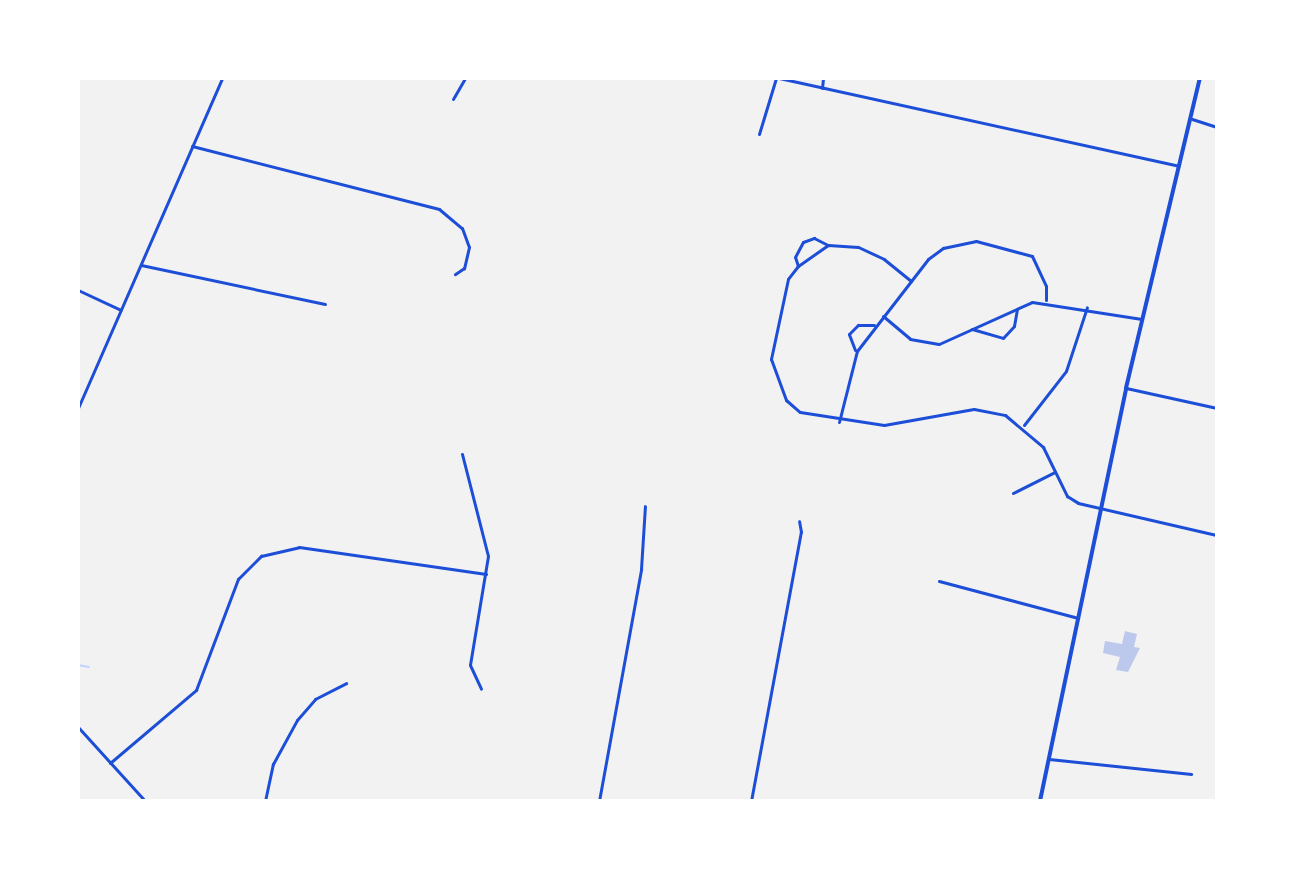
<!DOCTYPE html>
<html>
<head>
<meta charset="utf-8">
<style>
	body { margin:0 }
	#map { position:relative; width:1295px; height:879px; overflow:hidden; background:#f2f2f2; font-family:Cabin,sans-serif }
	div>[style] { position:absolute }
	.stream>* { height:2px; margin:-1px; padding:0 1px; transform-origin:1px; border-radius:1px; background:#bfd3fe }
	.building>* { inset:0; background:#bdc9ec }
	.minor>* { height:3px; margin:-1.5px; padding:0 1.5px; transform-origin:1.5px; border-radius:1.5px; background:#1d4ed8 }
	.tertiary>* { height:3px; margin:-1.5px; padding:0 1.5px; transform-origin:1.5px; border-radius:1.5px; background:#1d4ed8 }
	.secondary>* { height:4px; margin:-2px; padding:0 2px; transform-origin:2px; border-radius:2px; background:#1d4ed8 }
	span { translate:-50% -50%; white-space:nowrap; text-align:center; line-height:1.15; -webkit-text-stroke:8px #fff; paint-order:stroke }
	.frame { position:absolute; inset:0; border:80px solid #fff; pointer-events:none }
</style>
</head>
<body>
<div id="map">
	<div class="stream">
		<div style="left:78px;top:665px;width:11px;rotate:10deg"></div>
	</div>
	<div class="building">
		<div style="clip-path:polygon(1125px 631px,1137px 634px,1134px 647px,1140px 648px,1128px 672px,1116px 670px,1120px 657px,1103px 653px,1105px 641px,1122px 644px)"></div>
	</div>
	<div class="minor">
		<div style="left:779px;top:78px;width:409px;rotate:12.4deg"></div>
		<div style="left:822px;top:88px;width:10px;rotate:-84deg"></div>
		<div style="left:453px;top:99px;width:24px;rotate:-60deg"></div>
		<div style="left:1192px;top:119px;width:26px;rotate:18deg"></div>
		<div style="left:759px;top:134px;width:59px;rotate:-73.1deg"></div>
		<div style="left:192px;top:146px;width:255px;rotate:14.3deg"></div>
		<div style="left:439px;top:209px;width:30px;rotate:40deg"></div>
		<div style="left:462px;top:228px;width:20px;rotate:70deg"></div>
		<div style="left:469px;top:247px;width:22px;rotate:103deg"></div>
		<div style="left:464px;top:268px;width:11px;rotate:146deg"></div>
		<div style="left:141px;top:265px;width:188px;rotate:12deg"></div>
		<div style="left:798px;top:266px;width:9px;rotate:-108deg"></div>
		<div style="left:795px;top:257px;width:17px;rotate:-62deg"></div>
		<div style="left:803px;top:242px;width:12px;rotate:-20deg"></div>
		<div style="left:814px;top:238px;width:16px;rotate:27deg"></div>
		<div style="left:911px;top:281px;width:35px;rotate:-141deg"></div>
		<div style="left:884px;top:259px;width:29px;rotate:-155deg"></div>
		<div style="left:858px;top:247px;width:30px;rotate:-176deg"></div>
		<div style="left:828px;top:245px;width:37px;rotate:145deg"></div>
		<div style="left:798px;top:266px;width:16px;rotate:128deg"></div>
		<div style="left:788px;top:279px;width:82px;rotate:102deg"></div>
		<div style="left:771px;top:359px;width:44px;rotate:69.9deg"></div>
		<div style="left:786px;top:400px;width:18px;rotate:41deg"></div>
		<div style="left:800px;top:412px;width:85px;rotate:8.8deg"></div>
		<div style="left:884px;top:425px;width:91px;rotate:-10.1deg"></div>
		<div style="left:974px;top:409px;width:32px;rotate:11deg"></div>
		<div style="left:1005px;top:415px;width:50px;rotate:40.1deg"></div>
		<div style="left:1043px;top:447px;width:55px;rotate:63.9deg"></div>
		<div style="left:1067px;top:496px;width:13px;rotate:32deg"></div>
		<div style="left:1078px;top:503px;width:143px;rotate:13deg"></div>
		<div style="left:78px;top:290px;width:47px;rotate:24.9deg"></div>
		<div style="left:883px;top:316px;width:35px;rotate:40deg"></div>
		<div style="left:910px;top:339px;width:29px;rotate:10deg"></div>
		<div style="left:939px;top:344px;width:102px;rotate:-24.3deg"></div>
		<div style="left:1032px;top:302px;width:111px;rotate:8.8deg"></div>
		<div style="left:972px;top:329px;width:32px;rotate:16deg"></div>
		<div style="left:1003px;top:338px;width:16px;rotate:-47deg"></div>
		<div style="left:1014px;top:326px;width:17px;rotate:-80deg"></div>
		<div style="left:855px;top:350px;width:17px;rotate:-111deg"></div>
		<div style="left:849px;top:334px;width:13px;rotate:-45deg"></div>
		<div style="left:858px;top:325px;width:16px"></div>
		<div style="left:1126px;top:388px;width:93px;rotate:12.4deg"></div>
		<div style="left:839px;top:422px;width:73px;rotate:-75.8deg"></div>
		<div style="left:857px;top:351px;width:116px;rotate:-52.3deg"></div>
		<div style="left:928px;top:259px;width:19px;rotate:-36deg"></div>
		<div style="left:943px;top:248px;width:34px;rotate:-12deg"></div>
		<div style="left:976px;top:241px;width:58px;rotate:15deg"></div>
		<div style="left:1032px;top:256px;width:33px;rotate:65deg"></div>
		<div style="left:1046px;top:286px;width:14px;rotate:90deg"></div>
		<div style="left:1024px;top:425px;width:68px;rotate:-52.1deg"></div>
		<div style="left:1066px;top:371px;width:67px;rotate:-71.8deg"></div>
		<div style="left:462px;top:454px;width:105px;rotate:75.7deg"></div>
		<div style="left:488px;top:556px;width:110px;rotate:99.4deg"></div>
		<div style="left:470px;top:665px;width:26px;rotate:65deg"></div>
		<div style="left:1013px;top:493px;width:47px;rotate:-26.6deg"></div>
		<div style="left:939px;top:581px;width:144px;rotate:14.9deg"></div>
		<div style="left:1049px;top:759px;width:143px;rotate:6deg"></div>
		<div style="left:110px;top:763px;width:113px;rotate:-40.3deg"></div>
		<div style="left:196px;top:690px;width:119px;rotate:-69.3deg"></div>
		<div style="left:238px;top:579px;width:33px;rotate:-45deg"></div>
		<div style="left:261px;top:556px;width:39px;rotate:-13deg"></div>
		<div style="left:299px;top:547px;width:189px;rotate:8.2deg"></div>
		<div style="left:265px;top:801px;width:38px;rotate:-78deg"></div>
		<div style="left:273px;top:764px;width:50px;rotate:-61.4deg"></div>
		<div style="left:297px;top:720px;width:28px;rotate:-49deg"></div>
		<div style="left:315px;top:699px;width:35px;rotate:-27deg"></div>
		<div style="left:599px;top:801px;width:236px;rotate:-79.7deg"></div>
		<div style="left:641px;top:569px;width:63px;rotate:-86.4deg"></div>
		<div style="left:751px;top:801px;width:274px;rotate:-79.5deg"></div>
		<div style="left:801px;top:532px;width:11px;rotate:-100deg"></div>
	</div>
	<div class="tertiary">
		<div style="left:78px;top:408px;width:360px;rotate:-66.4deg"></div>
		<div style="left:78px;top:727px;width:100px;rotate:47.8deg"></div>
	</div>
	<div class="secondary">
		<div style="left:1040px;top:801px;width:422px;rotate:-78.2deg"></div>
		<div style="left:1126px;top:388px;width:319px;rotate:-76.6deg"></div>
	</div>
	<div class="frame"></div>
</div>
</body>
</html>
